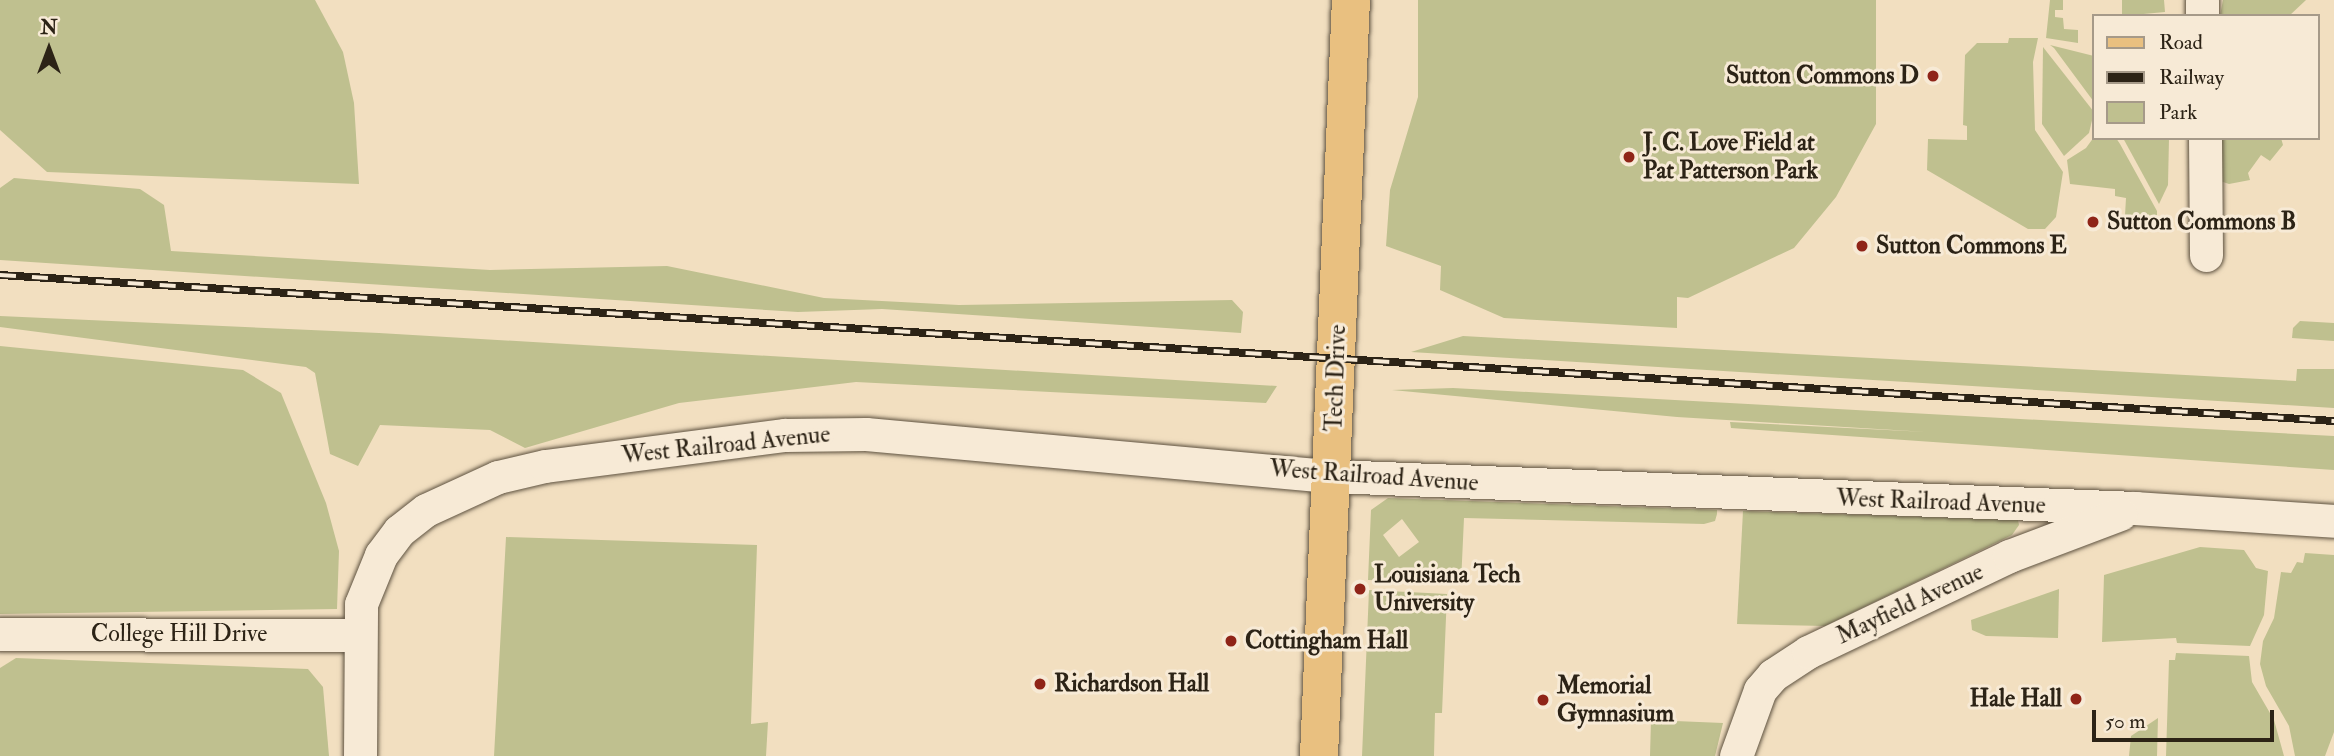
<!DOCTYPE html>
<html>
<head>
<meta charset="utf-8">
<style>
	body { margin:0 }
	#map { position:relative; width:2334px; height:756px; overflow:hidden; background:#f2dfc0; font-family:"IM FELL Double Pica",serif }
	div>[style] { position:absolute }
	.green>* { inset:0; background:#bfc08f }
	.roads { filter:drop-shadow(0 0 2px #5e5240) drop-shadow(0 0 2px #5e5240) }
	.minor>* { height:33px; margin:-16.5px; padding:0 16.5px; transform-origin:16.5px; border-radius:16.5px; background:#f7ead6 }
	.major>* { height:38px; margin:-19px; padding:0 19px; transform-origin:19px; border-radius:19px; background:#e9c080 }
	.rail>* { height:8px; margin-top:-4px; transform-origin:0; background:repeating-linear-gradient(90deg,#f7ead6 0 16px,#2c2316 0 32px); box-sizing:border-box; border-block:2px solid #2c2316 }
	.dots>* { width:19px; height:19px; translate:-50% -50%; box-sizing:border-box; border:4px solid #f7ead6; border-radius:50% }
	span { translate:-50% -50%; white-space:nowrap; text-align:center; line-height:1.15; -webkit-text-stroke:6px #f7ead6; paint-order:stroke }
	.poi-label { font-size:24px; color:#2c2316; font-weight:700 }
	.right { translate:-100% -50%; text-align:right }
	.left { translate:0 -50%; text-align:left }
	.street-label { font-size:24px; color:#2c2316 }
	.legend { position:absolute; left:2092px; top:14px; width:228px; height:126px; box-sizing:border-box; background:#f7ead6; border:2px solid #a69a89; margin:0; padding:9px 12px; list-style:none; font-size:21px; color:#2c2316 }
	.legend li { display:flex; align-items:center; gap:14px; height:35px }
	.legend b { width:35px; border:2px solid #a69a89 }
	.north { position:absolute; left:14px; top:14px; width:70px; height:70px; -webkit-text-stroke:5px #f7ead6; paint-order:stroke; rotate:0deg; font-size:19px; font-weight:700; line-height:28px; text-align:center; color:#2c2316 }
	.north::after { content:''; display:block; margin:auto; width:24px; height:32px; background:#2c2316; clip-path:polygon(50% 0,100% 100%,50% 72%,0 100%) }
	.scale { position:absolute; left:2092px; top:710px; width:182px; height:32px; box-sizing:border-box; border:4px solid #2c2316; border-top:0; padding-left:9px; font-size:21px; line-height:24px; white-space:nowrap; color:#2c2316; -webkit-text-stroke:5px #f7ead6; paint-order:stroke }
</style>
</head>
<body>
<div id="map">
	<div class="green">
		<div style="clip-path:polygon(0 0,315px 0,343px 52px,354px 103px,359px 184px,47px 172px,0 130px)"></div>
		<div style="clip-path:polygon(1418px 0,1876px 0,1876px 124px,1836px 197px,1794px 248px,1688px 298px,1677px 297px,1677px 328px,1504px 318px,1440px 290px,1441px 266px,1386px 246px,1390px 190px,1418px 97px)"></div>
		<div style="clip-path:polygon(2050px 0,2063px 0,2063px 10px,2055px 10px,2055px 17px,2063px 18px,2064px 29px,2078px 30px,2078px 43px,2046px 38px)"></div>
		<div style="clip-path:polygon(2122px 0,2164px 0,2165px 12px,2122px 16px)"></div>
		<div style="clip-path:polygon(2223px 0,2306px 0,2289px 16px,2220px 16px)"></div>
		<div style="clip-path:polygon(2009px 38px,2038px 38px,2033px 62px,2035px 130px,2063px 172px,2056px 217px,2045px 229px,2028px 229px,1927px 170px,1928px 139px,1967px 140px,1967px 126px,1963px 125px,1965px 55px,1977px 43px,2008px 43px)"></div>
		<div style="clip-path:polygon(2050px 45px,2094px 56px,2094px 102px,2054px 48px)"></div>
		<div style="clip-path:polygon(2043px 47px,2094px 112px,2089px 133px,2064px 156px,2042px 124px)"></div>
		<div style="clip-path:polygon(2094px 137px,2116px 138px,2120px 144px,2157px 211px,2157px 230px,2124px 232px,2126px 198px,2115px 196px,2115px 189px,2070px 184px,2067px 160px,2086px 148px)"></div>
		<div style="clip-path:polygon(2123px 138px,2169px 138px,2168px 185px,2159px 204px)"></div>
		<div style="clip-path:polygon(2215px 138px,2281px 138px,2283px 145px,2270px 161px,2261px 155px,2248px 173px,2250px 180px,2229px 184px,2220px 181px)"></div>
		<div style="clip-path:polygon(14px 178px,140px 189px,164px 205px,171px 251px,490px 270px,667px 266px,824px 298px,959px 305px,1232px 300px,1243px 312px,1241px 333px,882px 309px,798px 312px,0 260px,0 188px)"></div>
		<div style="clip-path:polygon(0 316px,379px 333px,1277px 386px,1266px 403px,856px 382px,679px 403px,525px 448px,490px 430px,380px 425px,358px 466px,330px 454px,315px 373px,306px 367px,0 327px)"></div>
		<div style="clip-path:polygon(2300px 321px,2334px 323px,2334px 341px,2292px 338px,2293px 328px)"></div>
		<div style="clip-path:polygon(1463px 336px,2296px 381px,2297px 369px,2334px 369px,2334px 408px,1411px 352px)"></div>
		<div style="clip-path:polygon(0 346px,243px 370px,281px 393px,326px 503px,339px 551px,337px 609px,0 614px)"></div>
		<div style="clip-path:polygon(1453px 388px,2334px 436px,2334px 470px,1731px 428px,1730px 422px,1927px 432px,1677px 417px,1392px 390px)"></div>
		<div style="clip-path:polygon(evenodd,1388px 498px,1717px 510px,1717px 514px,1715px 521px,1704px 524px,1464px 518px,1461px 583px,1368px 580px,1371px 510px,1388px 498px,1402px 519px,1419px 542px,1399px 557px,1383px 535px,1402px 519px)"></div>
		<div style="clip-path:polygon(1743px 511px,2018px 520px,2019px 525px,2012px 535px,1825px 626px,1737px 624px)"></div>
		<div style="clip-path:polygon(506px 537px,757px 545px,751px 724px,768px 722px,766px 756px,494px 756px)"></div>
		<div style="clip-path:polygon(2200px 547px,2244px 550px,2256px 568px,2268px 571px,2264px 615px,2250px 646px,2177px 643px,2176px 638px,2102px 642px,2104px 575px)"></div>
		<div style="clip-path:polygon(2305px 553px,2334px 555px,2334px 732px,2325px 756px,2295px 756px,2289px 726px,2266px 686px,2260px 664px,2263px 641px,2274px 618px,2281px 572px,2291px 573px,2297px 562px,2303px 563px)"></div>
		<div style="clip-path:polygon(2059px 589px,2058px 638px,1986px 636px,1972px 630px,1971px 620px)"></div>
		<div style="clip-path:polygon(1369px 590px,1447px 594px,1442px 713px,1435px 713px,1434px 756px,1362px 756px)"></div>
		<div style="clip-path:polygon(2176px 653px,2249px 656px,2252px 682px,2274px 720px,2284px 756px,2166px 756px,2169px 660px,2175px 660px)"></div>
		<div style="clip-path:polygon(16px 658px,308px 669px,323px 687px,329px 756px,0 756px,0 668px)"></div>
		<div style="clip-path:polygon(2158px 718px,2157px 756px,2129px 756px,2131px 736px)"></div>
		<div style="clip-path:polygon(1651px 720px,1723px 723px,1715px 756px,1650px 756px)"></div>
	</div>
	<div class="roads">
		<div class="minor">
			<div style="left:2202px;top:0;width:16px;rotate:90deg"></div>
			<div style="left:2205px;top:138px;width:117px;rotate:89.5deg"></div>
			<div style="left:0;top:634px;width:358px;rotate:0.2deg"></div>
			<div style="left:360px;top:756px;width:152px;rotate:-89.6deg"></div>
			<div style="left:361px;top:604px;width:53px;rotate:-67.8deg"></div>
			<div style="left:381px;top:555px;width:30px;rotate:-53deg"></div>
			<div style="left:399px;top:531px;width:34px;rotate:-38deg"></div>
			<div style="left:426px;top:510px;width:79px;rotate:-24.6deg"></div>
			<div style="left:498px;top:477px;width:48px;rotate:-13.2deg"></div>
			<div style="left:545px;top:466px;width:242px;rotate:-7.4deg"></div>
			<div style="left:785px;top:435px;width:81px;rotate:-0.7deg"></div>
			<div style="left:866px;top:434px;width:468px;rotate:5.2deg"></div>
			<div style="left:1332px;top:476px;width:804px;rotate:2.28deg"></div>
			<div style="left:2135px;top:508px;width:199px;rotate:3.7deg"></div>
			<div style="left:1736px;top:756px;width:70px;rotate:-70deg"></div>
			<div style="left:1760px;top:690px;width:20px;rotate:-49deg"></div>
			<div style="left:1773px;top:675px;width:42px;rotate:-33.3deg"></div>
			<div style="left:1808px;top:652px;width:223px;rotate:-25.5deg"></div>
			<div style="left:2009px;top:556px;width:119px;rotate:-20.7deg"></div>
		</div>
		<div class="major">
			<div style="left:1319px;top:756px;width:757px;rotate:-87.58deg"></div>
		</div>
	</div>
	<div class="rail">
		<div style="left:0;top:275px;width:2339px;rotate:3.58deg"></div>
	</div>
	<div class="dots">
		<div style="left:1933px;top:76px;background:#8f2418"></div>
		<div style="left:1629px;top:157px;background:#8f2418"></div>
		<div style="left:2093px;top:222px;background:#8f2418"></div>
		<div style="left:1862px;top:246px;background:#8f2418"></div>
		<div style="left:1360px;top:589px;background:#8f2418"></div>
		<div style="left:1231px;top:641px;background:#8f2418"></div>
		<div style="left:1040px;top:684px;background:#8f2418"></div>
		<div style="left:2076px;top:699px;background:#8f2418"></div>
		<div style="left:1543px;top:700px;background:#8f2418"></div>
	</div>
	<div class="poi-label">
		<span class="right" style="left:1919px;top:76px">Sutton Commons D</span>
		<span class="left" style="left:1643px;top:157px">J. C. Love Field at<br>Pat Patterson Park</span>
		<span class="left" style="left:2107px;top:222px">Sutton Commons B</span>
		<span class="left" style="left:1876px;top:246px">Sutton Commons E</span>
		<span class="left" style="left:1374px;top:589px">Louisiana Tech<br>University</span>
		<span class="left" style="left:1245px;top:641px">Cottingham Hall</span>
		<span class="left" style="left:1054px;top:684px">Richardson Hall</span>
		<span class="left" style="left:1557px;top:700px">Memorial<br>Gymnasium</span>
		<span class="right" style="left:2062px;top:699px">Hale Hall</span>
	</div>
	<div class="street-label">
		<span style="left:1336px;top:378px;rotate:-88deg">Tech Drive</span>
		<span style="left:726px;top:445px;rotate:-6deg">West Railroad Avenue</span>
		<span style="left:1374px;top:476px;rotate:4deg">West Railroad Avenue</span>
		<span style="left:1941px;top:502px;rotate:2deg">West Railroad Avenue</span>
		<span style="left:1910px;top:604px;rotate:-25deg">Mayfield Avenue</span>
		<span style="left:179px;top:634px">College Hill Drive</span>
	</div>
	<ul class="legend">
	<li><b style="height:9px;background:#e9c080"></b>Road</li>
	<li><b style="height:9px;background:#2c2316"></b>Railway</li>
	<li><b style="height:19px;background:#bfc08f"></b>Park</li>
	</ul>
	<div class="north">N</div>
	<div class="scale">50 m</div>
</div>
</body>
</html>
